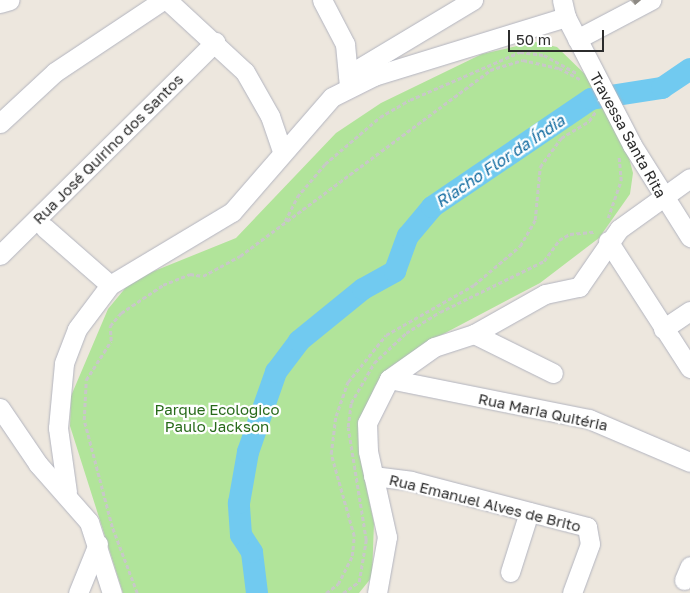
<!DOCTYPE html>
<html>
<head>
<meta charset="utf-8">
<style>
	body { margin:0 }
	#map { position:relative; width:690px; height:593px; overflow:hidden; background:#ede7de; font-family:"Golos Text",sans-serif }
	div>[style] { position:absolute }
	.green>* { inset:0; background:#b1e49a }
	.river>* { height:22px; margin:-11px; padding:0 11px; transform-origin:11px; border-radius:11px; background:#71caf0 }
	.path>* { height:2.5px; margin-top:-1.25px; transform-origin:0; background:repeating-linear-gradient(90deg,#c8c8c8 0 4px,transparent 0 6.5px) }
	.roads { filter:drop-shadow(0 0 1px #b2b4bf) drop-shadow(0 0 1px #b2b4bf) }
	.minor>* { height:19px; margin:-9.5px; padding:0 9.5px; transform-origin:9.5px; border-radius:9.5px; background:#fff }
	.wall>* { inset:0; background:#ada9a2 }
	.shaded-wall>* { inset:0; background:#8d8a84 }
	span { translate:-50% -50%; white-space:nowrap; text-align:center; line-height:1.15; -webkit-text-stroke:4.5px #fff; paint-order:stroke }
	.street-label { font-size:15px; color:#2c2c2c }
	.park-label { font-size:15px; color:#286a1a }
	.water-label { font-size:16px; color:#0d689e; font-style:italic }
	.scale { position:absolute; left:508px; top:30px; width:96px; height:22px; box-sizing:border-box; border:2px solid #2c2c2c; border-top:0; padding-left:6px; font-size:15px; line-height:18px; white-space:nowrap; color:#2c2c2c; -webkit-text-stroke:4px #fff; paint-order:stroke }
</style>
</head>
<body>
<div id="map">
	<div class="green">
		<div style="clip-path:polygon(535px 42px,557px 47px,592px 81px,628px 154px,633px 173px,630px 194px,599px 238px,540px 283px,430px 341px,389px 368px,375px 386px,360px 424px,361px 462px,374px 523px,372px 577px,359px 593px,123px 593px,70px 426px,71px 396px,108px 309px,132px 280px,236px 238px,336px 133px,381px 103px,482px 54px)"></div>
	</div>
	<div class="river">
		<div style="left:257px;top:593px;width:41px;rotate:-97deg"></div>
		<div style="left:252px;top:552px;width:20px;rotate:-123deg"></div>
		<div style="left:241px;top:535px;width:32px;rotate:-94deg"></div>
		<div style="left:239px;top:503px;width:52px;rotate:-80deg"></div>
		<div style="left:248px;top:452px;width:85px;rotate:-70.7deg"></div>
		<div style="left:276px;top:372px;width:39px;rotate:-53deg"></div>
		<div style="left:299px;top:341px;width:82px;rotate:-39.1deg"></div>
		<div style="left:363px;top:289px;width:37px;rotate:-29deg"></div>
		<div style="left:395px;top:271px;width:37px;rotate:-70deg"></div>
		<div style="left:408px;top:236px;width:38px;rotate:-50deg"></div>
		<div style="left:432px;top:207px;width:192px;rotate:-34.2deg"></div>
		<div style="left:591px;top:99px;width:72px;rotate:-8.8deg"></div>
		<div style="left:662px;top:88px;width:34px;rotate:-34deg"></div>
	</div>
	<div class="path">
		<div style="left:608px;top:218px;width:39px;rotate:-71deg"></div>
		<div style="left:621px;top:181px;width:25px;rotate:-95deg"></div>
		<div style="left:285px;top:221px;width:27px;rotate:-63deg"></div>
		<div style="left:297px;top:197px;width:43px;rotate:-49.7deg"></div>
		<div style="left:325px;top:164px;width:72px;rotate:-40.5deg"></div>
		<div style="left:380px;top:117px;width:34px;rotate:-30deg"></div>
		<div style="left:410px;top:100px;width:120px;rotate:-23.6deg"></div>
		<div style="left:520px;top:52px;width:24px;rotate:7deg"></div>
		<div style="left:544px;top:55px;width:38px;rotate:29deg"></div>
		<div style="left:137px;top:593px;width:71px;rotate:-110.7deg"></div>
		<div style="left:112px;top:527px;width:111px;rotate:-104.7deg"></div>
		<div style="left:84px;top:420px;width:40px;rotate:-87.1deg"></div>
		<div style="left:86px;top:380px;width:46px;rotate:-57.3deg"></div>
		<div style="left:111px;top:341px;width:15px;rotate:-94deg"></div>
		<div style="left:110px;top:326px;width:17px;rotate:-50deg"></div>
		<div style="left:121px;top:313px;width:50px;rotate:-33.7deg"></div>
		<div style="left:163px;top:285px;width:29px;rotate:-22deg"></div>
		<div style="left:190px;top:274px;width:13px;rotate:9deg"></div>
		<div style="left:203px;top:276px;width:42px;rotate:-28.4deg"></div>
		<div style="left:240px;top:256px;width:312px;rotate:-36.6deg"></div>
		<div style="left:490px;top:70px;width:34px;rotate:-17deg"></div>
		<div style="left:523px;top:60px;width:37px;rotate:13deg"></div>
		<div style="left:559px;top:68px;width:24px;rotate:28deg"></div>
		<div style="left:326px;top:593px;width:15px;rotate:-37deg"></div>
		<div style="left:338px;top:584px;width:31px;rotate:-63deg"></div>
		<div style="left:352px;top:556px;width:20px;rotate:-84deg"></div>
		<div style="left:354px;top:536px;width:85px;rotate:-105.7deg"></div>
		<div style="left:331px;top:454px;width:38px;rotate:-83deg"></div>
		<div style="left:336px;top:416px;width:36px;rotate:-71deg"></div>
		<div style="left:348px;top:382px;width:60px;rotate:-51deg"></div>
		<div style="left:386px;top:335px;width:101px;rotate:-29.6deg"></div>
		<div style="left:474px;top:285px;width:60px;rotate:-40.3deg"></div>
		<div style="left:520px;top:246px;width:30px;rotate:-60deg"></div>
		<div style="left:535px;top:220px;width:53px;rotate:-84.6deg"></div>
		<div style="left:540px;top:167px;width:36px;rotate:-54deg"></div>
		<div style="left:561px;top:138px;width:33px;rotate:-31deg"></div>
		<div style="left:589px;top:121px;width:12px;rotate:-55deg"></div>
		<div style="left:343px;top:593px;width:19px;rotate:-35deg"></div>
		<div style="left:359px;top:582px;width:43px;rotate:-80.5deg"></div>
		<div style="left:366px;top:540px;width:114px;rotate:-99.1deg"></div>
		<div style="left:348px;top:427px;width:24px;rotate:-83deg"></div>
		<div style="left:351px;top:403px;width:46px;rotate:-60.1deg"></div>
		<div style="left:374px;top:363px;width:44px;rotate:-43.2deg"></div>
		<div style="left:406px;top:333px;width:40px;rotate:-32deg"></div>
		<div style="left:440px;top:312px;width:116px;rotate:-26.1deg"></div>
		<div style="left:544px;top:261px;width:26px;rotate:-54deg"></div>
		<div style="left:559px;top:240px;width:13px;rotate:-29deg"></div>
		<div style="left:570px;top:234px;width:25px;rotate:-5deg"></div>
	</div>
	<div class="roads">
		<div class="minor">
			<div style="left:167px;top:0;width:106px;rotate:42.7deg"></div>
			<div style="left:245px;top:72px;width:51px;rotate:60.4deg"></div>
			<div style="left:270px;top:116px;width:36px;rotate:71deg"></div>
			<div style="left:322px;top:0;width:50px;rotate:62.4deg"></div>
			<div style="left:345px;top:44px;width:42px;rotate:84.6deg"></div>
			<div style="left:562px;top:0;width:17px;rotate:77deg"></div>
			<div style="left:566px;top:17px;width:144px;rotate:62.7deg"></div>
			<div style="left:632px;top:145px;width:109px;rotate:57.8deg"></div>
			<div style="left:0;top:3px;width:10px;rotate:-17deg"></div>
			<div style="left:577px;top:39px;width:84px;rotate:-27.8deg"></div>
			<div style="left:348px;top:75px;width:146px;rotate:-31deg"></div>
			<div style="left:0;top:123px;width:75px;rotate:-42.8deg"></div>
			<div style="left:55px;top:72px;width:130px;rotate:-33.7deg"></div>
			<div style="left:45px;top:228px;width:86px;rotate:41.2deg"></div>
			<div style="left:608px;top:241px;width:151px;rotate:57.2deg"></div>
			<div style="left:0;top:255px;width:303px;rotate:-44.7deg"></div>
			<div style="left:663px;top:329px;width:32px;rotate:-34deg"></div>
			<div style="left:474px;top:334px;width:88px;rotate:26.3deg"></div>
			<div style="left:389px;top:379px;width:204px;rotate:11.3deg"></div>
			<div style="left:589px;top:419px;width:110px;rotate:23.1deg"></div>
			<div style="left:0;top:408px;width:68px;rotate:55.8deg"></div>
			<div style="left:38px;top:464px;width:77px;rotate:48.7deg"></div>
			<div style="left:89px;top:522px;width:75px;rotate:72.1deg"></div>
			<div style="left:373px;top:476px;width:38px;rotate:7deg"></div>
			<div style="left:411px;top:481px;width:182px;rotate:14.6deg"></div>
			<div style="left:587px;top:527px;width:17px;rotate:80deg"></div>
			<div style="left:590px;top:544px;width:52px;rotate:110.2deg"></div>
			<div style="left:67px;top:492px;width:65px;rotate:-98deg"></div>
			<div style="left:58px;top:428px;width:65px;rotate:-84.7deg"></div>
			<div style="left:64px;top:363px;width:36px;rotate:-69deg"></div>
			<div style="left:77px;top:329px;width:55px;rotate:-53.1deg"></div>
			<div style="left:110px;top:285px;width:142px;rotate:-30.9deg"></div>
			<div style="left:232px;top:212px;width:152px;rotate:-49deg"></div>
			<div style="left:332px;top:97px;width:47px;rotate:-26.6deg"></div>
			<div style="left:374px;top:76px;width:201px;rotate:-17.1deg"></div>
			<div style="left:510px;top:572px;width:63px;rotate:-72.4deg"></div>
			<div style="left:684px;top:580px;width:15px;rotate:-67deg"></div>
			<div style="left:78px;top:593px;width:53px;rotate:-67.8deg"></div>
			<div style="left:377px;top:593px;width:57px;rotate:-79.9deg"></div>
			<div style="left:387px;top:537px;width:88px;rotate:-102.5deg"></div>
			<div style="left:368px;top:451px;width:28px;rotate:-92deg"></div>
			<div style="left:367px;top:423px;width:49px;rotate:-63.4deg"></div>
			<div style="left:389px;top:379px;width:55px;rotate:-35.4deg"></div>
			<div style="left:434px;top:347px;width:42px;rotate:-18deg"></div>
			<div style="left:474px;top:334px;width:81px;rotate:-29.4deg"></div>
			<div style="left:545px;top:294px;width:35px;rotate:-12deg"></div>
			<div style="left:579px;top:287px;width:70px;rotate:-55.4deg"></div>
			<div style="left:619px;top:229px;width:87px;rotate:-35.7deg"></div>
		</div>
	</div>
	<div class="wall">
		<div style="clip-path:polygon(630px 0,641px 0,635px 5px)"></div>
	</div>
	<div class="shaded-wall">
		<div style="clip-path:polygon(633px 0,641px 0,635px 5px)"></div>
	</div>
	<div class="street-label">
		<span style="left:628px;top:135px;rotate:61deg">Travessa Santa Rita</span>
		<span style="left:108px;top:149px;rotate:-45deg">Rua José Quirino dos Santos</span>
		<span style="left:543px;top:412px;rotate:12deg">Rua Maria Quitéria</span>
		<span style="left:485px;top:503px;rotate:14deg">Rua Emanuel Alves de Brito</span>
	</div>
	<div class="park-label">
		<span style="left:217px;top:418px">Parque Ecologico<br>Paulo Jackson</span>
	</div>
	<div class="water-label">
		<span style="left:500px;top:161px;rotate:-34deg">Riacho Flor da Índia</span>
	</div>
	<div class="scale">50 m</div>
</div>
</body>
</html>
